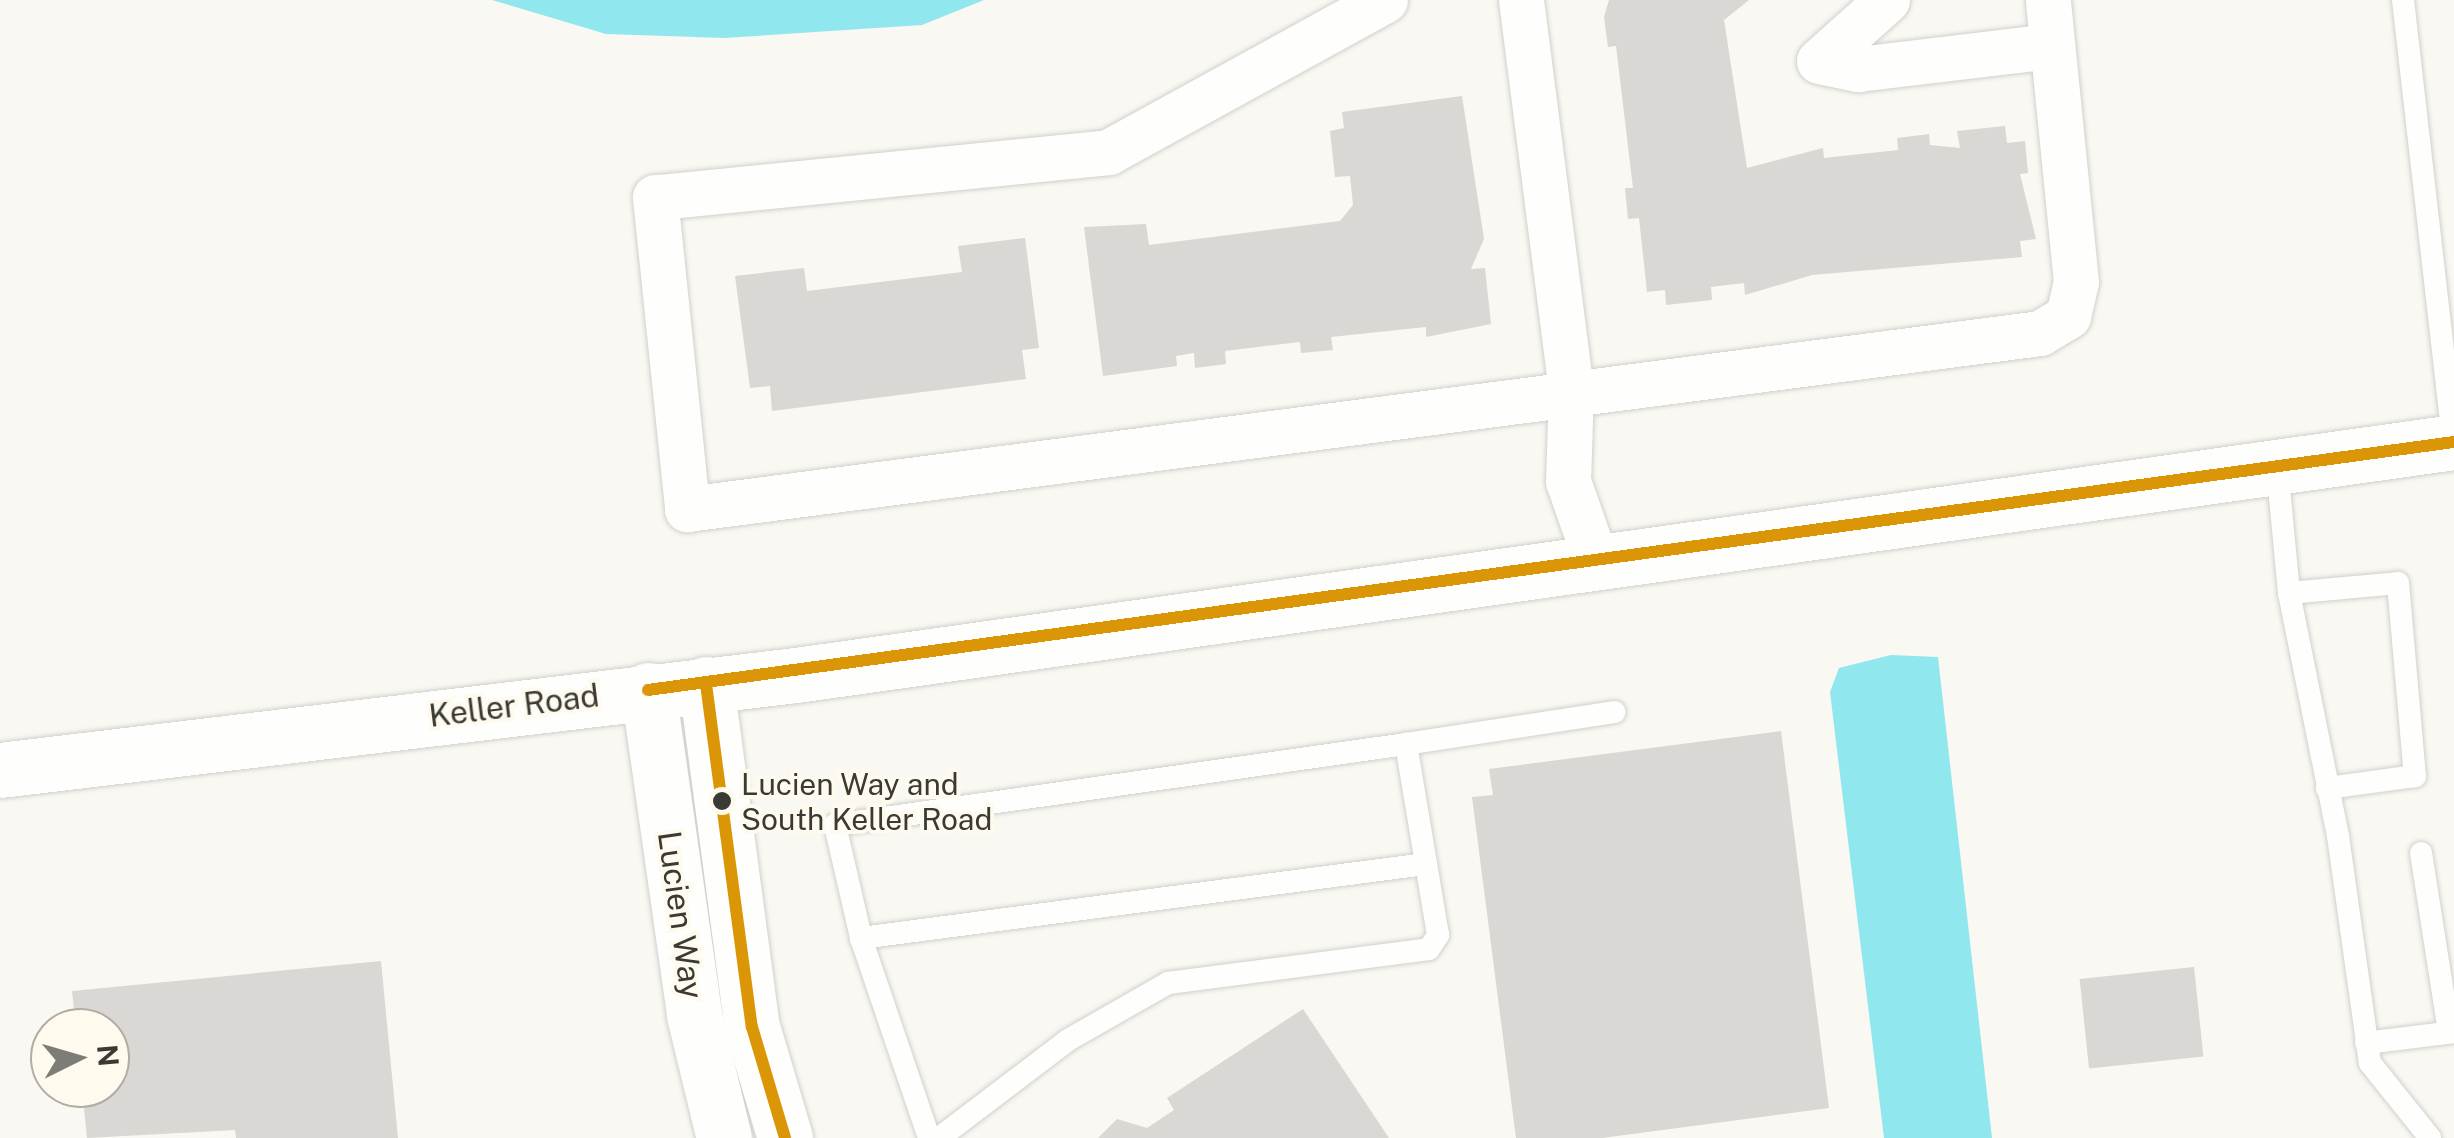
<!DOCTYPE html>
<html>
<head>
<meta charset="utf-8">
<style>
	body { margin:0 }
	#map { position:relative; width:2454px; height:1138px; overflow:hidden; background:#faf8f2; font-family:"Public Sans",sans-serif }
	div>[style] { position:absolute }
	.water>* { inset:0; background:#91e7ee }
	.building>* { inset:0; background:#dad7d4; transform-origin:0 0 }
	.roads { filter:drop-shadow(0 0 2px #d2d0cc) drop-shadow(0 0 2px #d2d0cc) }
	.service>* { height:22px; margin:-11px; padding:0 11px; transform-origin:11px; border-radius:11px; background:#fefefd }
	.minor>* { height:45px; margin:-22.5px; padding:0 22.5px; transform-origin:22.5px; border-radius:22.5px; background:#fefefd }
	.tertiary>* { height:55px; margin:-27.5px; padding:0 27.5px; transform-origin:27.5px; border-radius:27.5px; background:#fefefd }
	.bus-1>* { height:12px; margin:-6px; padding:0 6px; transform-origin:6px; border-radius:6px; background:#db9608 }
	.dots>* { width:28px; height:28px; translate:-50% -50%; box-sizing:border-box; border:5px solid #fefaee; border-radius:50% }
	span { translate:-50% -50%; white-space:nowrap; text-align:center; line-height:1.15; -webkit-text-stroke:8px #fefaee; paint-order:stroke }
	.bus-label { font-size:30px; color:#3a3934 }
	.left { translate:0 -50%; text-align:left }
	.street-label { font-size:32px; color:#3a3934 }
	.north { position:absolute; left:30px; top:1008px; width:100px; height:100px; box-sizing:border-box; background:#fefaee; border:2px solid #b0ada4; border-radius:50%; rotate:85deg; font-size:28px; font-weight:700; line-height:40px; text-align:center; color:#3a3934 }
	.north::after { content:''; display:block; margin:auto; width:35px; height:45px; background:#7d7c76; clip-path:polygon(50% 0,100% 100%,50% 72%,0 100%) }
</style>
</head>
<body>
<div id="map">
	<div class="water">
		<div style="clip-path:polygon(492px 0,984px 0,922px 25px,725px 38px,606px 34px)"></div>
		<div style="clip-path:polygon(1891px 655px,1938px 657px,1992px 1138px,1884px 1138px,1830px 692px,1839px 668px)"></div>
	</div>
	<div class="building">
		<div style="clip-path:polygon(1609px 0,1749px 0,1724px 20px,1747px 168px,1823px 148px,1824px 158px,1898px 150px,1897px 138px,1929px 134px,1930px 145px,1960px 148px,1957px 131px,2005px 126px,2007px 143px,2025px 141px,2028px 173px,2020px 174px,2036px 239px,2020px 241px,2022px 257px,1812px 275px,1745px 295px,1744px 283px,1711px 287px,1712px 300px,1666px 305px,1665px 290px,1647px 292px,1639px 218px,1628px 219px,1625px 188px,1633px 188px,1616px 46px,1608px 47px,1604px 17px)"></div>
		<div style="clip-path:polygon(1462px 96px,1484px 239px,1471px 269px,1485px 268px,1491px 324px,1426px 337px,1426px 327px,1331px 337px,1333px 350px,1301px 353px,1300px 342px,1225px 351px,1226px 364px,1195px 368px,1194px 353px,1176px 356px,1177px 366px,1103px 376px,1084px 227px,1146px 224px,1149px 245px,1340px 221px,1353px 205px,1350px 176px,1335px 177px,1330px 131px,1344px 128px,1342px 112px)"></div>
		<div style="clip-path:polygon(1025px 238px,1039px 348px,1022px 350px,1026px 379px,772px 411px,770px 386px,750px 388px,735px 276px,804px 268px,807px 291px,962px 272px,958px 246px)"></div>
		<div style="clip-path:polygon(1781px 731px,1829px 1108px,1602px 1138px,1516px 1138px,1472px 797px,1493px 795px,1489px 769px)"></div>
		<div style="clip-path:polygon(381px 961px,398px 1138px,236px 1138px,235px 1130px,87px 1138px,82px 1088px,110px 1088px,110px 1028px,76px 1028px,72px 991px)"></div>
		<div style="left:2194px;top:967px;width:90px;height:115px;rotate:84deg"></div>
		<div style="clip-path:polygon(1303px 1009px,1389px 1138px,1098px 1138px,1117px 1119px,1147px 1128px,1174px 1110px,1167px 1098px)"></div>
	</div>
	<div class="roads">
		<div class="service">
			<div style="left:2403px;top:0;width:445px;rotate:83.5deg"></div>
			<div style="left:2277px;top:466px;width:128px;rotate:84.6deg"></div>
			<div style="left:2289px;top:593px;width:248px;rotate:78.6deg"></div>
			<div style="left:2338px;top:836px;width:229px;rotate:82deg"></div>
			<div style="left:2370px;top:1063px;width:96px;rotate:51.3deg"></div>
			<div style="left:2289px;top:593px;width:109px;rotate:-5.2deg"></div>
			<div style="left:2398px;top:583px;width:194px;rotate:85deg"></div>
			<div style="left:2415px;top:776px;width:89px;rotate:172.2deg"></div>
			<div style="left:1406px;top:744px;width:577px;rotate:171.93deg"></div>
			<div style="left:835px;top:825px;width:116px;rotate:77deg"></div>
			<div style="left:861px;top:938px;width:569px;rotate:-7.47deg"></div>
			<div style="left:2421px;top:853px;width:181px;rotate:81.1deg"></div>
			<div style="left:861px;top:938px;width:211px;rotate:71.2deg"></div>
			<div style="left:2366px;top:1043px;width:89px;rotate:-7.1deg"></div>
			<div style="left:939px;top:1138px;width:162px;rotate:-37.2deg"></div>
			<div style="left:1068px;top:1040px;width:115px;rotate:-29.7deg"></div>
			<div style="left:1168px;top:983px;width:263px;rotate:-7.4deg"></div>
			<div style="left:1429px;top:949px;width:17px;rotate:-57deg"></div>
			<div style="left:1438px;top:935px;width:194px;rotate:-99.5deg"></div>
			<div style="left:1406px;top:744px;width:211px;rotate:-8.7deg"></div>
		</div>
		<div class="minor">
			<div style="left:1385px;top:0;width:315px;rotate:151.2deg"></div>
			<div style="left:1109px;top:152px;width:456px;rotate:174.3deg"></div>
			<div style="left:655px;top:197px;width:314px;rotate:84.1deg"></div>
			<div style="left:687px;top:509px;width:1364px;rotate:-7.41deg"></div>
			<div style="left:2040px;top:333px;width:33px;rotate:-31deg"></div>
			<div style="left:2068px;top:316px;width:35px;rotate:-77deg"></div>
			<div style="left:2076px;top:282px;width:283px;rotate:-95.7deg"></div>
			<div style="left:1521px;top:0;width:394px;rotate:82.7deg"></div>
			<div style="left:1571px;top:391px;width:90px;rotate:91.9deg"></div>
			<div style="left:1568px;top:481px;width:82px;rotate:70.7deg"></div>
			<div style="left:1887px;top:0;width:91px;rotate:138.1deg"></div>
			<div style="left:1819px;top:61px;width:40px;rotate:12deg"></div>
			<div style="left:1858px;top:69px;width:195px;rotate:-6.8deg"></div>
		</div>
		<div class="tertiary">
			<div style="left:706px;top:684px;width:346px;rotate:82.4deg"></div>
			<div style="left:752px;top:1027px;width:116px;rotate:73.4deg"></div>
			<div style="left:648px;top:690px;width:328px;rotate:81.9deg"></div>
			<div style="left:694px;top:1015px;width:127px;rotate:76.3deg"></div>
			<div style="left:0;top:770px;width:802px;rotate:-6.81deg"></div>
			<div style="left:796px;top:675px;width:1674px;rotate:-8deg"></div>
		</div>
	</div>
	<div class="bus-1">
		<div style="left:706px;top:684px;width:346px;rotate:82.4deg"></div>
		<div style="left:752px;top:1027px;width:116px;rotate:73.4deg"></div>
		<div style="left:648px;top:690px;width:1823px;rotate:-7.82deg"></div>
	</div>
	<div class="dots">
		<div style="left:722px;top:801px;background:#3a3934"></div>
	</div>
	<div class="bus-label">
		<span class="left" style="left:741px;top:801px">Lucien Way and<br>South Keller Road</span>
	</div>
	<div class="street-label">
		<span style="left:514px;top:706px;rotate:-7deg">Keller Road</span>
		<span style="left:680px;top:915px;rotate:82deg">Lucien Way</span>
	</div>
	<div class="north">N</div>
</div>
</body>
</html>
